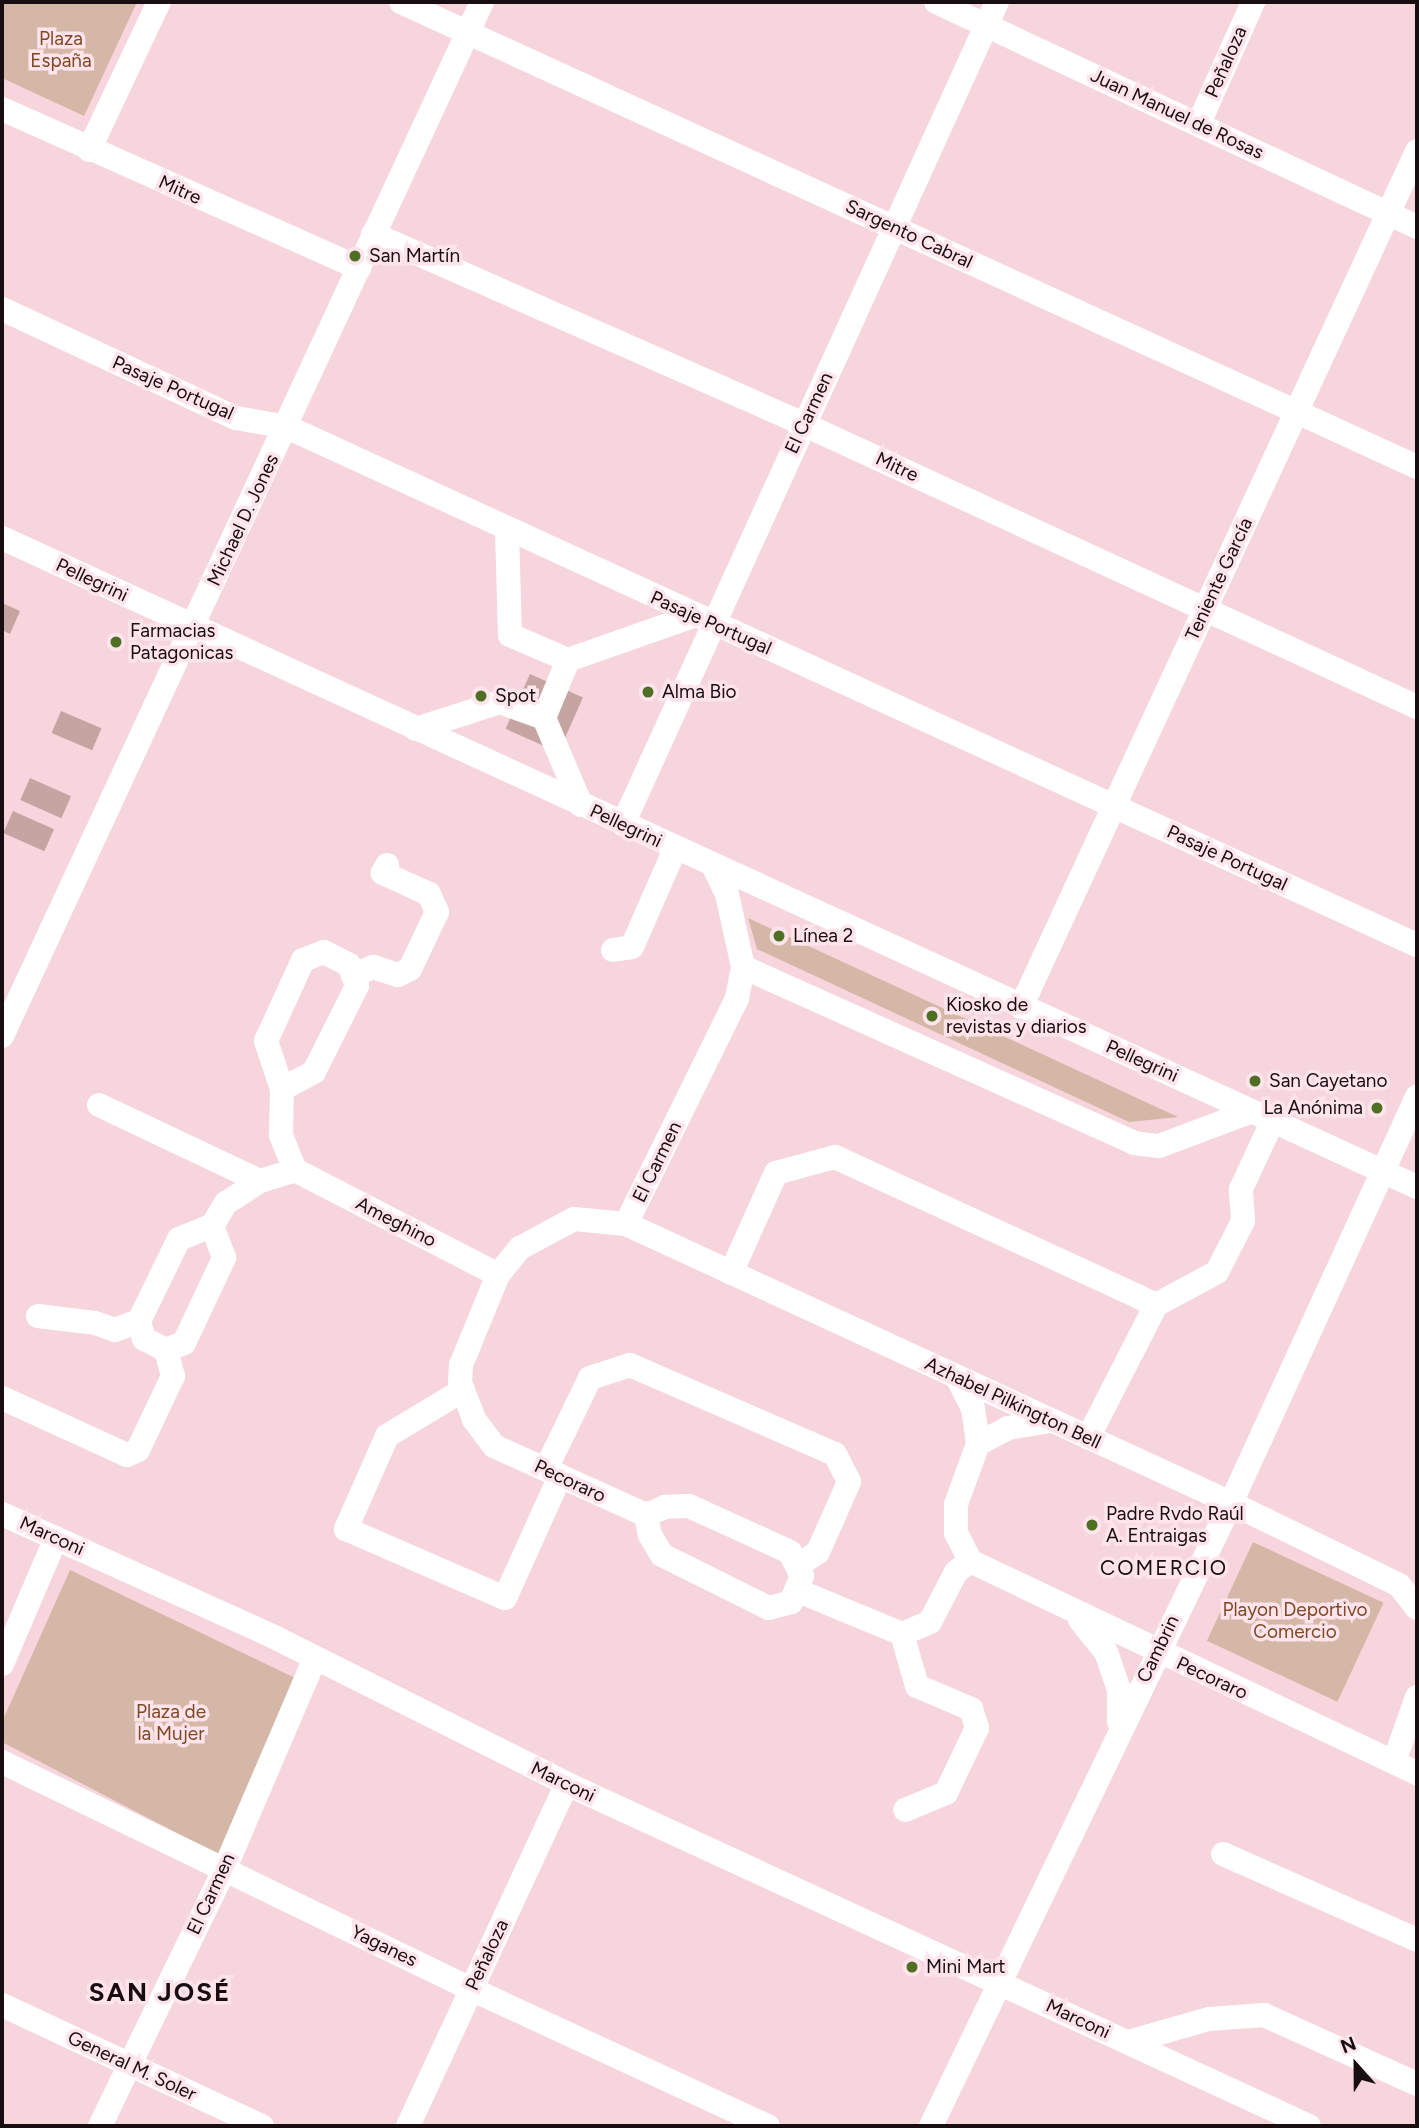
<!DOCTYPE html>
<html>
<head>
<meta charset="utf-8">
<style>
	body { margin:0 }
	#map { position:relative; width:1419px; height:2128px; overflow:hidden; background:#f6d5dd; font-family:Figtree,sans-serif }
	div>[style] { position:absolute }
	.green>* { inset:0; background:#d4b7a6; transform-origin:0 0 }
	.building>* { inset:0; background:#c5a5a1; transform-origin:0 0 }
	.minor>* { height:24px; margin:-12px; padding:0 12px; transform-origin:12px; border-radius:12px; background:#fff }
	.dots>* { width:19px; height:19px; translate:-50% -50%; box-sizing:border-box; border:4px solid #ffe4eb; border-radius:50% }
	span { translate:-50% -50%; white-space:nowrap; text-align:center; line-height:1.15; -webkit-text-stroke:7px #ffe4eb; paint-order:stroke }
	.park-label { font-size:19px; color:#7e4824 }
	.street-label { font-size:19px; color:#180d10 }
	.poi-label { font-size:19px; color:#180d10 }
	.left { translate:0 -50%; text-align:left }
	.right { translate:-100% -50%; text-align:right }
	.neighbourhood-label { font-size:21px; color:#180d10; letter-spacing:2px }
	.district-label { font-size:26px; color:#180d10; font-weight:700; letter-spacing:2px }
	.frame { position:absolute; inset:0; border:4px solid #180d10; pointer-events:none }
	.north { position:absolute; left:1321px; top:2030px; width:70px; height:70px; -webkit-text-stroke:5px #ffe4eb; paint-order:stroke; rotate:339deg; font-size:19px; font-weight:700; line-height:28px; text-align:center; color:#180d10 }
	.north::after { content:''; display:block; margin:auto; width:24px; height:32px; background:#180d10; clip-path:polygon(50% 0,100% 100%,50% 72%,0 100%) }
</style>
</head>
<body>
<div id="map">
	<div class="green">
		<div style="clip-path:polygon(2px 2px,137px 2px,84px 116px,2px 78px)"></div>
		<div style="clip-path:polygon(748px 918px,1178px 1117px,1129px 1122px,757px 949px)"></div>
		<div style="left:1253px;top:1542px;width:144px;height:109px;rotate:25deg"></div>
		<div style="clip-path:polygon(70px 1570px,297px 1679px,221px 1856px,2px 1742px,2px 1722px)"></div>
	</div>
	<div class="building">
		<div style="clip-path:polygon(2px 603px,20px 611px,10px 634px,2px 630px)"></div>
		<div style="left:530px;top:674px;width:58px;height:60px;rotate:24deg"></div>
		<div style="left:61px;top:711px;width:44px;height:24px;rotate:23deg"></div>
		<div style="left:30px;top:778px;width:45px;height:24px;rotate:24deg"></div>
		<div style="left:13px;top:811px;width:45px;height:24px;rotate:24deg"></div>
	</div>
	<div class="minor">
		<div style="left:401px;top:2px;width:1117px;rotate:24.59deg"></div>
		<div style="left:936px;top:2px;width:531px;rotate:25.07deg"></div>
		<div style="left:2px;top:109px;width:391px;rotate:24deg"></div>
		<div style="left:1199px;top:123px;width:133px;rotate:-65.9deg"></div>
		<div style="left:89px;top:150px;width:164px;rotate:-64.7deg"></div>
		<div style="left:373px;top:234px;width:470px;rotate:23.8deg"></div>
		<div style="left:803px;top:424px;width:676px;rotate:24.75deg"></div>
		<div style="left:2px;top:309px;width:258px;rotate:25deg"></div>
		<div style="left:236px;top:418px;width:52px;rotate:10deg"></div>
		<div style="left:287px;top:427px;width:1243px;rotate:24.63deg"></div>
		<div style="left:507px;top:530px;width:105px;rotate:88.4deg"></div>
		<div style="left:510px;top:635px;width:63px;rotate:23.3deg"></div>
		<div style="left:2px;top:538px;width:1557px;rotate:24.64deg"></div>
		<div style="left:416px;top:729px;width:88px;rotate:-17.8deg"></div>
		<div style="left:500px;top:702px;width:47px;rotate:20deg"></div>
		<div style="left:581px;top:805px;width:95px;rotate:-113deg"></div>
		<div style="left:544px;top:718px;width:63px;rotate:-67.5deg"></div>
		<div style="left:568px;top:660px;width:133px;rotate:-19.4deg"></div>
		<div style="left:623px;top:824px;width:903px;rotate:-65.54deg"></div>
		<div style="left:613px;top:950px;width:19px;rotate:-9deg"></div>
		<div style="left:632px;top:947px;width:107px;rotate:-66.3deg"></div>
		<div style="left:743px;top:967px;width:429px;rotate:24.2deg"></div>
		<div style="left:1134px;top:1143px;width:25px;rotate:7deg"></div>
		<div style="left:1159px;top:1146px;width:99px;rotate:-20.6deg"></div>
		<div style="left:353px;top:975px;width:22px;rotate:-22deg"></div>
		<div style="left:373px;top:967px;width:26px;rotate:18deg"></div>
		<div style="left:398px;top:975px;width:13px;rotate:-27deg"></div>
		<div style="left:410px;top:969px;width:63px;rotate:-64.7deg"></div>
		<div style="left:437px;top:912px;width:20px;rotate:-114deg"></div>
		<div style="left:429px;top:894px;width:51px;rotate:-155.5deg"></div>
		<div style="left:383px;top:873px;width:9px;rotate:-63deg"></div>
		<div style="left:1021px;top:1007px;width:943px;rotate:-65.17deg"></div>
		<div style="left:2px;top:1036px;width:1140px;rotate:-65.1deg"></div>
		<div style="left:99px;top:1105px;width:178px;rotate:25.3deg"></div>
		<div style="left:295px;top:1170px;width:229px;rotate:27.3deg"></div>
		<div style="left:626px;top:1224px;width:252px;rotate:-63.8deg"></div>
		<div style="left:737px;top:998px;width:32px;rotate:-79deg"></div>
		<div style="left:743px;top:967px;width:75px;rotate:-102.4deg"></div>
		<div style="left:727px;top:894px;width:32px;rotate:-116deg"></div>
		<div style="left:212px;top:1226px;width:34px;rotate:69deg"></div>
		<div style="left:224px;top:1258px;width:94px;rotate:115.2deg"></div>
		<div style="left:184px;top:1343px;width:19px;rotate:159deg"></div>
		<div style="left:166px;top:1350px;width:25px;rotate:-153deg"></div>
		<div style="left:144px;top:1339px;width:19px;rotate:-106deg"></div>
		<div style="left:139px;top:1321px;width:91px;rotate:-64deg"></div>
		<div style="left:179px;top:1239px;width:35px;rotate:-22deg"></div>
		<div style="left:212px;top:1226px;width:27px;rotate:-59deg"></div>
		<div style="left:226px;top:1203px;width:40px;rotate:-32.9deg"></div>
		<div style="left:260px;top:1181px;width:37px;rotate:-17deg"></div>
		<div style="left:295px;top:1170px;width:38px;rotate:-112deg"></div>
		<div style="left:281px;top:1135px;width:46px;rotate:-88.8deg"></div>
		<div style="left:282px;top:1089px;width:51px;rotate:-108.4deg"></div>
		<div style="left:266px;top:1041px;width:89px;rotate:-65.4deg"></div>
		<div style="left:303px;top:960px;width:22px;rotate:-21deg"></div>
		<div style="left:324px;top:952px;width:28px;rotate:27deg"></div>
		<div style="left:349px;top:965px;width:22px;rotate:69deg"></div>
		<div style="left:357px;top:986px;width:96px;rotate:116.6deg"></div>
		<div style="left:314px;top:1072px;width:36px;rotate:152deg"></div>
		<div style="left:731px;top:1273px;width:110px;rotate:-65.8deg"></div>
		<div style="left:776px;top:1173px;width:61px;rotate:-15.2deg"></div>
		<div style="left:835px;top:1157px;width:335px;rotate:24.7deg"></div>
		<div style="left:1139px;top:1297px;width:19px;rotate:25deg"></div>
		<div style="left:1156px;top:1305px;width:149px;rotate:117.1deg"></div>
		<div style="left:1156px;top:1305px;width:69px;rotate:-28.4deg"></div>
		<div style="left:1217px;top:1272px;width:57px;rotate:-63deg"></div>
		<div style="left:1243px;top:1221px;width:32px;rotate:-94deg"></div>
		<div style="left:1241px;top:1189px;width:76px;rotate:-65.1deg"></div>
		<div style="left:38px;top:1316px;width:57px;rotate:7deg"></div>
		<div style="left:95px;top:1323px;width:21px;rotate:19deg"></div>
		<div style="left:115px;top:1330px;width:26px;rotate:-21deg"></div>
		<div style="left:957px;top:1377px;width:35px;rotate:63deg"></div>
		<div style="left:973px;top:1408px;width:36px;rotate:82deg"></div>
		<div style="left:978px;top:1444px;width:64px;rotate:110.1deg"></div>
		<div style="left:956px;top:1504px;width:29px;rotate:90deg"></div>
		<div style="left:956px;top:1533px;width:31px;rotate:63deg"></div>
		<div style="left:463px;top:1390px;width:89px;rotate:148.8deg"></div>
		<div style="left:387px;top:1436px;width:102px;rotate:113.8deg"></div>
		<div style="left:346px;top:1529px;width:173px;rotate:23.5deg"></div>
		<div style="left:505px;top:1598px;width:134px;rotate:-65.7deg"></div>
		<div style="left:2px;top:1398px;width:137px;rotate:24.5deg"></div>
		<div style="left:127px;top:1455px;width:12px;rotate:-24deg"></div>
		<div style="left:138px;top:1450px;width:82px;rotate:-64.7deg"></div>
		<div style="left:173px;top:1376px;width:27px;rotate:-105deg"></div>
		<div style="left:978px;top:1444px;width:34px;rotate:-28deg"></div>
		<div style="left:1008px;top:1428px;width:43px;rotate:-9.5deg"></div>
		<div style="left:546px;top:1469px;width:101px;rotate:-64.2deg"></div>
		<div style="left:590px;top:1378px;width:42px;rotate:-18deg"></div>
		<div style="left:630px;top:1365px;width:223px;rotate:23.5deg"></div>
		<div style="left:835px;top:1454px;width:31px;rotate:63deg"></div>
		<div style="left:849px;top:1482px;width:77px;rotate:113.9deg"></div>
		<div style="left:818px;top:1552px;width:25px;rotate:146deg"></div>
		<div style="left:2px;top:1514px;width:301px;rotate:24.3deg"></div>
		<div style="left:276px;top:1638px;width:326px;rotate:26.6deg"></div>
		<div style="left:567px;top:1784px;width:817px;rotate:24.75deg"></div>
		<div style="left:646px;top:1515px;width:20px;rotate:79deg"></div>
		<div style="left:650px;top:1535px;width:23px;rotate:59deg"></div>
		<div style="left:662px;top:1555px;width:119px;rotate:26.4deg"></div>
		<div style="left:769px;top:1608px;width:23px;rotate:-15deg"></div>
		<div style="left:791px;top:1602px;width:28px;rotate:-67deg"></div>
		<div style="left:802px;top:1576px;width:27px;rotate:-117deg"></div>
		<div style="left:790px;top:1552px;width:111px;rotate:-155.5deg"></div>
		<div style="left:689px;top:1506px;width:24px;rotate:178deg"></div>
		<div style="left:665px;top:1507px;width:21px;rotate:157deg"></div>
		<div style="left:646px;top:1515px;width:167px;rotate:-155.6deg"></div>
		<div style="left:494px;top:1446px;width:34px;rotate:-127deg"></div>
		<div style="left:474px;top:1419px;width:39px;rotate:-111deg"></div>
		<div style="left:460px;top:1383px;width:18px;rotate:-87deg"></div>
		<div style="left:461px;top:1365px;width:97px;rotate:-67.7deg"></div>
		<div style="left:498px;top:1275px;width:35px;rotate:-51deg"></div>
		<div style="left:520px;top:1248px;width:61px;rotate:-28.2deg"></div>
		<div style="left:574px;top:1219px;width:52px;rotate:5.5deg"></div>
		<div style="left:626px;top:1224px;width:666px;rotate:24.76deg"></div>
		<div style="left:1231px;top:1503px;width:187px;rotate:26deg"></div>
		<div style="left:1399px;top:1585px;width:29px;rotate:52deg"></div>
		<div style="left:970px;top:1561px;width:495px;rotate:25.4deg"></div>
		<div style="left:796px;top:1590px;width:115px;rotate:22.5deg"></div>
		<div style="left:902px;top:1634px;width:30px;rotate:-23deg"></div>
		<div style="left:930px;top:1622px;width:56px;rotate:-62.5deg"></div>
		<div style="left:956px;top:1572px;width:18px;rotate:-38deg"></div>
		<div style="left:1080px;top:1620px;width:41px;rotate:50.9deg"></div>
		<div style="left:1106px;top:1652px;width:39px;rotate:71deg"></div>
		<div style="left:1119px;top:1689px;width:33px;rotate:90deg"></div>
		<div style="left:902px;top:1634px;width:54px;rotate:73.9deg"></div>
		<div style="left:917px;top:1686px;width:59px;rotate:23.1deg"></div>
		<div style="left:971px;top:1709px;width:20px;rotate:72deg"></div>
		<div style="left:977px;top:1728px;width:72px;rotate:115.5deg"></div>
		<div style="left:946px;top:1793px;width:44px;rotate:157.5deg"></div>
		<div style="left:2px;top:1664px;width:137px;rotate:-66.8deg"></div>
		<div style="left:2px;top:1762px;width:521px;rotate:25.83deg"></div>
		<div style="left:471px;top:1989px;width:327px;rotate:24.8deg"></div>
		<div style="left:1394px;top:1762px;width:69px;rotate:-70.5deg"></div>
		<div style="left:1223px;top:1854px;width:212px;rotate:23.9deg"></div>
		<div style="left:2px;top:2005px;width:287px;rotate:25deg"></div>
		<div style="left:1128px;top:2042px;width:84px;rotate:-15.9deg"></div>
		<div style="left:1209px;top:2019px;width:55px;rotate:-4.2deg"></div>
		<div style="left:1264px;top:2015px;width:168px;rotate:24.3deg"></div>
		<div style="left:100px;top:2126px;width:287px;rotate:-64.1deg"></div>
		<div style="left:225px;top:1868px;width:228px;rotate:-66.8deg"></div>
		<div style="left:408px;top:2126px;width:377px;rotate:-65.1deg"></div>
		<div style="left:931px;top:2126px;width:691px;rotate:-64.29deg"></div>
		<div style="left:1231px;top:1503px;width:447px;rotate:-65.4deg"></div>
	</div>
	<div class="dots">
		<div style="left:355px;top:256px;background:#4f6f25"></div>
		<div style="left:116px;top:642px;background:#4f6f25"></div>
		<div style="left:648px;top:692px;background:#4f6f25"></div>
		<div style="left:481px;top:696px;background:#4f6f25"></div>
		<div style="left:779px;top:936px;background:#4f6f25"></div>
		<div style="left:932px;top:1016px;background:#4f6f25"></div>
		<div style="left:1255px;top:1081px;background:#4f6f25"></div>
		<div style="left:1377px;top:1108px;background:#4f6f25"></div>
		<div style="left:1092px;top:1525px;background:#4f6f25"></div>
		<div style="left:912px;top:1967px;background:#4f6f25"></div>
	</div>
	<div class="park-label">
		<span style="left:61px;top:50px">Plaza<br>España</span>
		<span style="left:1295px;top:1621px">Playon Deportivo<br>Comercio</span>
		<span style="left:171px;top:1723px">Plaza de<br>la Mujer</span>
	</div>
	<div class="street-label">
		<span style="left:1226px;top:62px;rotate:-66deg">Peñaloza</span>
		<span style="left:1177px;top:114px;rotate:25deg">Juan Manuel de Rosas</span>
		<span style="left:180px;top:190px;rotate:24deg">Mitre</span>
		<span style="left:909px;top:234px;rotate:25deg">Sargento Cabral</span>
		<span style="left:173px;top:388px;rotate:24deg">Pasaje Portugal</span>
		<span style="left:809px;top:413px;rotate:-65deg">El Carmen</span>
		<span style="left:897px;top:467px;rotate:25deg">Mitre</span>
		<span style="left:243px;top:520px;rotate:-65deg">Michael D. Jones</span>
		<span style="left:1219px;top:579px;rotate:-65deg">Teniente García</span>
		<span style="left:92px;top:580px;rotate:25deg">Pellegrini</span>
		<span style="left:711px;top:623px;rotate:24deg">Pasaje Portugal</span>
		<span style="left:626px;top:826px;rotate:25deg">Pellegrini</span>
		<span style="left:1227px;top:858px;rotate:25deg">Pasaje Portugal</span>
		<span style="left:1142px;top:1061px;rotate:24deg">Pellegrini</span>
		<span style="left:657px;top:1162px;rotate:-64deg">El Carmen</span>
		<span style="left:396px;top:1222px;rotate:27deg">Ameghino</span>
		<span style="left:1013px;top:1403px;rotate:25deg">Azhabel Pilkington Bell</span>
		<span style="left:570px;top:1481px;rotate:25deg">Pecoraro</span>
		<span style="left:52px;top:1536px;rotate:24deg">Marconi</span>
		<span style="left:1158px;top:1649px;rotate:-64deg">Cambrin</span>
		<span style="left:1212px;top:1678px;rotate:25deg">Pecoraro</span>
		<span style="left:563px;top:1782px;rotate:26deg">Marconi</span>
		<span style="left:211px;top:1894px;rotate:-65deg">El Carmen</span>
		<span style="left:384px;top:1946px;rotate:26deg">Yaganes</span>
		<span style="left:487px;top:1955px;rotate:-65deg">Peñaloza</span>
		<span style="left:1078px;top:2019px;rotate:25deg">Marconi</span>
		<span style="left:132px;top:2066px;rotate:25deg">General M. Soler</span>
	</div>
	<div class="poi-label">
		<span class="left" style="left:369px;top:256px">San Martín</span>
		<span class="left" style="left:130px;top:642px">Farmacias<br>Patagonicas</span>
		<span class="left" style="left:662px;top:692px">Alma Bio</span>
		<span class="left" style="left:495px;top:696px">Spot</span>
		<span class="left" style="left:793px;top:936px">Línea 2</span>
		<span class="left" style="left:946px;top:1016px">Kiosko de<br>revistas y diarios</span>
		<span class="left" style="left:1269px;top:1081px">San Cayetano</span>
		<span class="right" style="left:1363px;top:1108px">La Anónima</span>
		<span class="left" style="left:1106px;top:1525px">Padre Rvdo Raúl<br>A. Entraigas</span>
		<span class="left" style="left:926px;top:1967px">Mini Mart</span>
	</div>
	<div class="neighbourhood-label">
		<span style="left:1164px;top:1568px">COMERCIO</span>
	</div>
	<div class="district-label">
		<span style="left:160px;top:1993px">SAN JOSÉ</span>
	</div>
	<div class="frame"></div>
	<div class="north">N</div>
</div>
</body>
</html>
